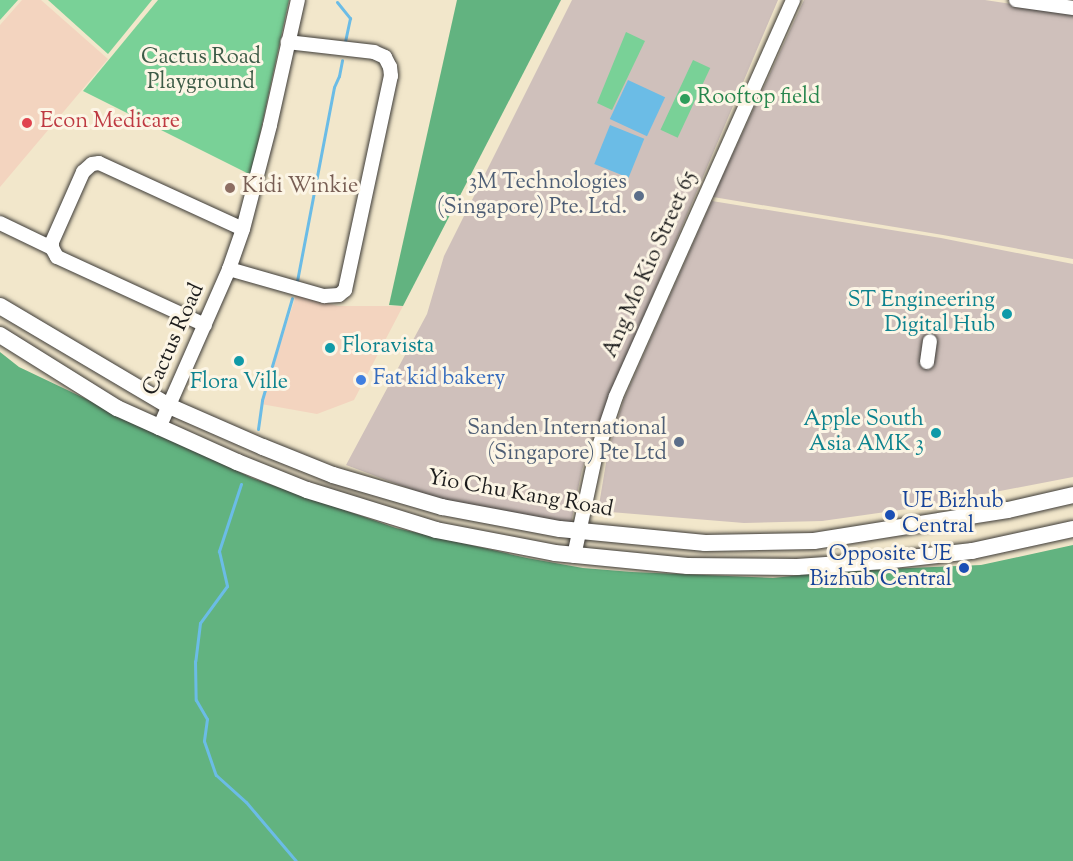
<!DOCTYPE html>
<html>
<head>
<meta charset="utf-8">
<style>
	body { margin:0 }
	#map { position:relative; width:1073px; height:861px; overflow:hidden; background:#f2e7cb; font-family:"Sorts Mill Goudy",serif }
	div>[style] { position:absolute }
	.built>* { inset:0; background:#f3d4bf }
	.industrial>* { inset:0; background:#cfc0bb }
	.green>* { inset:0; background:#79d197; transform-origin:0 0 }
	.forest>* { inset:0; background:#62b380 }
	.water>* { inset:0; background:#6bbce6; transform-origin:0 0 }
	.stream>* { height:3px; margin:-1.5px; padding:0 1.5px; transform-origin:1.5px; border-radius:1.5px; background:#6bbce6 }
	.roads { filter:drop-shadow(0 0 2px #3c3a36) drop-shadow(0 0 2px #3c3a36) }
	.minor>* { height:14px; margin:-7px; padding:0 7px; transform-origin:7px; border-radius:7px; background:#fff }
	.major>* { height:16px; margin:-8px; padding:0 8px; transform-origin:8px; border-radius:8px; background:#fff }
	.dots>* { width:16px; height:16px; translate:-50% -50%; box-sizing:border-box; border:3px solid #fcf5e5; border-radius:50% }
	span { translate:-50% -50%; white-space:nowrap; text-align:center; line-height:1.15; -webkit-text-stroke:6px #fcf5e5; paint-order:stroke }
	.park-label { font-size:22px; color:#3d5b47 }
	.leisure-label { font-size:22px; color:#27864d }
	.left { translate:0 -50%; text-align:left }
	.health-label { font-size:22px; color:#be3a42 }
	.service-label { font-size:22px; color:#4e5e75 }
	.right { translate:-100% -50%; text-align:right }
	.education-label { font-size:22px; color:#785e54 }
	.street-label { font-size:22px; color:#1c1c1c }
	.culture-label { font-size:22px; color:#0d838f }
	.shop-label { font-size:22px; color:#366cbe }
	.transit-label { font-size:22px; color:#164399 }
</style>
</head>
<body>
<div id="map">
	<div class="built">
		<div style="clip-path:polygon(22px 0,41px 0,108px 59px,0 187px,0 25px)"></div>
		<div style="clip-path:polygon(296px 295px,338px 306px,403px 306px,354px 400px,317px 414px,261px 404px)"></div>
	</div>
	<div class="industrial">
		<div style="clip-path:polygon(572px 0,778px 0,594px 434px,582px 470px,570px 528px,461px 508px,346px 465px,427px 314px,444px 256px)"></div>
		<div style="clip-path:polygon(804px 0,985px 0,1073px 13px,1073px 259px,943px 235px,713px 197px)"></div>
		<div style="clip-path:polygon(712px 201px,941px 238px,1073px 264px,1073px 477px,907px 509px,822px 521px,744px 523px,598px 511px,608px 451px,624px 399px)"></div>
	</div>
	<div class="green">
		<div style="clip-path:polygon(0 0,18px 0,0 20px)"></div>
		<div style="clip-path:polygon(48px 0,152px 0,108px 54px)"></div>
		<div style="clip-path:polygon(158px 0,289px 0,251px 175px,83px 91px)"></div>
		<div style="clip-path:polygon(626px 32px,645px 41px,612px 110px,597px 103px)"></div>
		<div style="left:693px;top:60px;width:19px;height:77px;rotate:25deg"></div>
	</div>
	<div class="forest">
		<div style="clip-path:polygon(457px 0,561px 0,403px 306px,389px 305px)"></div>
		<div style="clip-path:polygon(0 352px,19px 367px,252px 478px,396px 528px,527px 558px,583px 568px,632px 572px,773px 578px,838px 571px,981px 565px,1073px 545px,1073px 861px,0 861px)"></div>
	</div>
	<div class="water">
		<div style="left:628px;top:80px;width:41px;height:43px;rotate:25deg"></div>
		<div style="left:610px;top:125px;width:37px;height:42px;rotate:22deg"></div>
	</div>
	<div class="stream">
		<div style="left:337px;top:2px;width:21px;rotate:51deg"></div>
		<div style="left:350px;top:18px;width:25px;rotate:102deg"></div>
		<div style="left:297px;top:281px;width:197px;rotate:-79.2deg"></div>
		<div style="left:334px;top:87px;width:12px;rotate:-66deg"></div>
		<div style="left:339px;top:76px;width:16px;rotate:-79deg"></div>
		<div style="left:258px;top:429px;width:29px;rotate:-82deg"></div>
		<div style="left:262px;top:400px;width:106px;rotate:-73.6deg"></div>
		<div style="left:241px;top:484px;width:71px;rotate:108.2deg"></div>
		<div style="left:219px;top:551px;width:36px;rotate:77deg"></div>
		<div style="left:227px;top:586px;width:46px;rotate:126.1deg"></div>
		<div style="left:200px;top:623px;width:38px;rotate:97deg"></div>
		<div style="left:195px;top:661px;width:39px;rotate:89deg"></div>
		<div style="left:196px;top:700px;width:22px;rotate:60deg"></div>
		<div style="left:207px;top:719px;width:22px;rotate:98deg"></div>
		<div style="left:204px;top:741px;width:36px;rotate:71deg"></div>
		<div style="left:216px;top:775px;width:40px;rotate:42deg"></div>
		<div style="left:246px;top:802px;width:77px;rotate:49.7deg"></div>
	</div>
	<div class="roads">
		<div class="minor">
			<div style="left:1016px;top:0;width:58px;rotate:8deg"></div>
			<div style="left:0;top:223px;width:58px;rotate:25.7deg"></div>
			<div style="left:229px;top:269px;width:99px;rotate:15.9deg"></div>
			<div style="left:324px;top:296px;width:15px;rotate:-4deg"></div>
			<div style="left:339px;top:295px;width:8px;rotate:-40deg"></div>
			<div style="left:345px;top:290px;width:219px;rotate:-77.9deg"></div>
			<div style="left:391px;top:76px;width:9px;rotate:-96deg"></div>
			<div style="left:390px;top:67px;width:11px;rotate:-117deg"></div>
			<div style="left:385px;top:57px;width:12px;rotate:-156deg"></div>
			<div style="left:374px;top:52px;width:87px;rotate:-173.4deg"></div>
			<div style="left:205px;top:325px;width:163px;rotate:-155.3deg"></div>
			<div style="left:57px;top:257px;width:10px;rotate:-119deg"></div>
			<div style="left:52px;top:248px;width:6px;rotate:-90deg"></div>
			<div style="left:52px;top:242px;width:77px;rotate:-66.1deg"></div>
			<div style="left:83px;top:172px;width:12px;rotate:-42deg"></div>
			<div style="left:92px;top:164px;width:7px;rotate:-8deg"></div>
			<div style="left:99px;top:163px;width:158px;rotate:24.6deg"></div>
			<div style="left:927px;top:362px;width:21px;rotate:-82deg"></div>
			<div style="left:159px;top:428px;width:174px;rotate:-66.2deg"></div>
			<div style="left:229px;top:269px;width:42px;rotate:-70.7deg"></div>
			<div style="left:243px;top:229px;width:107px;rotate:-75.4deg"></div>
			<div style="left:270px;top:125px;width:128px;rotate:-77.4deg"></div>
			<div style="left:574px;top:556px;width:100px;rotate:-77.9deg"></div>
			<div style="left:595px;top:458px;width:65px;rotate:-71.3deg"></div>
			<div style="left:616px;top:396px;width:434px;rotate:-65.9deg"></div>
		</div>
		<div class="major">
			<div style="left:0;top:306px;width:196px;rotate:30.6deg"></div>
			<div style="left:169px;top:406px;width:103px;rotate:23.6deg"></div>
			<div style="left:263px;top:447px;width:75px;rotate:21.8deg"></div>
			<div style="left:333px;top:475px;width:114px;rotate:16.4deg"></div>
			<div style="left:442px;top:507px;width:120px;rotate:10.6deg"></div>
			<div style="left:560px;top:529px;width:146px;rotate:5.5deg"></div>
			<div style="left:705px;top:543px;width:109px;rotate:-1.1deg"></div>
			<div style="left:814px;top:541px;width:196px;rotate:-9.1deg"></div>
			<div style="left:1008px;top:510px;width:67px;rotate:-13deg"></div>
			<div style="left:0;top:335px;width:138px;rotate:32deg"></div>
			<div style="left:117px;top:408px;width:132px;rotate:24.2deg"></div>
			<div style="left:237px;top:462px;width:75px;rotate:21.8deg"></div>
			<div style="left:307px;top:490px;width:135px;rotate:17.2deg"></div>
			<div style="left:436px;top:530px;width:121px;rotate:10.9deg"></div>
			<div style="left:555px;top:553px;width:133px;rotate:5.6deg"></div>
			<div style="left:687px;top:566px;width:110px;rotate:0.5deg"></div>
			<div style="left:797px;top:567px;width:87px;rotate:-3.9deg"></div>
			<div style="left:884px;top:561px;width:89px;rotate:-6.5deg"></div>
			<div style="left:972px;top:551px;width:103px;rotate:-12.3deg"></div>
		</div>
	</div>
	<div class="dots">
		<div style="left:685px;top:99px;background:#2e9e5b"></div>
		<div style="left:27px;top:123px;background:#e0444e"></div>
		<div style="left:230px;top:188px;background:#8d6e63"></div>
		<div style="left:639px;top:196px;background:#5c6f8a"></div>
		<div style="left:1007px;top:314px;background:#0f9aa8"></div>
		<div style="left:330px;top:348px;background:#0f9aa8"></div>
		<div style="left:239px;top:361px;background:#0f9aa8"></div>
		<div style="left:361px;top:380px;background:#3f7fe0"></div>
		<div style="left:936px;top:433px;background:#0f9aa8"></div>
		<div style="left:679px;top:442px;background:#5c6f8a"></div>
		<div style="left:890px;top:515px;background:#1a4fb4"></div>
		<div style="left:964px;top:568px;background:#1a4fb4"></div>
	</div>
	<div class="park-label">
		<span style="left:201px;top:71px">Cactus Road<br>Playground</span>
	</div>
	<div class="leisure-label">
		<span class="left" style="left:697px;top:99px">Rooftop field</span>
	</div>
	<div class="health-label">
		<span class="left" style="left:40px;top:123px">Econ Medicare</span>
	</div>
	<div class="service-label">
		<span class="right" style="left:627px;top:196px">3M Technologies<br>(Singapore) Pte. Ltd.</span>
		<span class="right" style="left:667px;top:442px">Sanden International<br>(Singapore) Pte Ltd</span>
	</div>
	<div class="education-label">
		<span class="left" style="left:242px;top:188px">Kidi Winkie</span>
	</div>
	<div class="street-label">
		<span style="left:651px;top:265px;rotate:-66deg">Ang Mo Kio Street 65</span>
		<span style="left:175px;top:340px;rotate:-66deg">Cactus Road</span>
		<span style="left:520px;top:495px;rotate:10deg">Yio Chu Kang Road</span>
	</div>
	<div class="culture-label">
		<span class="right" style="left:995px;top:314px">ST Engineering<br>Digital Hub</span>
		<span class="left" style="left:342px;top:348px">Floravista</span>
		<span style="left:239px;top:384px">Flora Ville</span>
		<span class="right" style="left:924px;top:433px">Apple South<br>Asia AMK 3</span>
	</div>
	<div class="shop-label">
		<span class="left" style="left:373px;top:380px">Fat kid bakery</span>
	</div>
	<div class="transit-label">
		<span class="left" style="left:902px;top:515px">UE Bizhub<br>Central</span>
		<span class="right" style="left:952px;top:568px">Opposite UE<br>Bizhub Central</span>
	</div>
</div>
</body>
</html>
